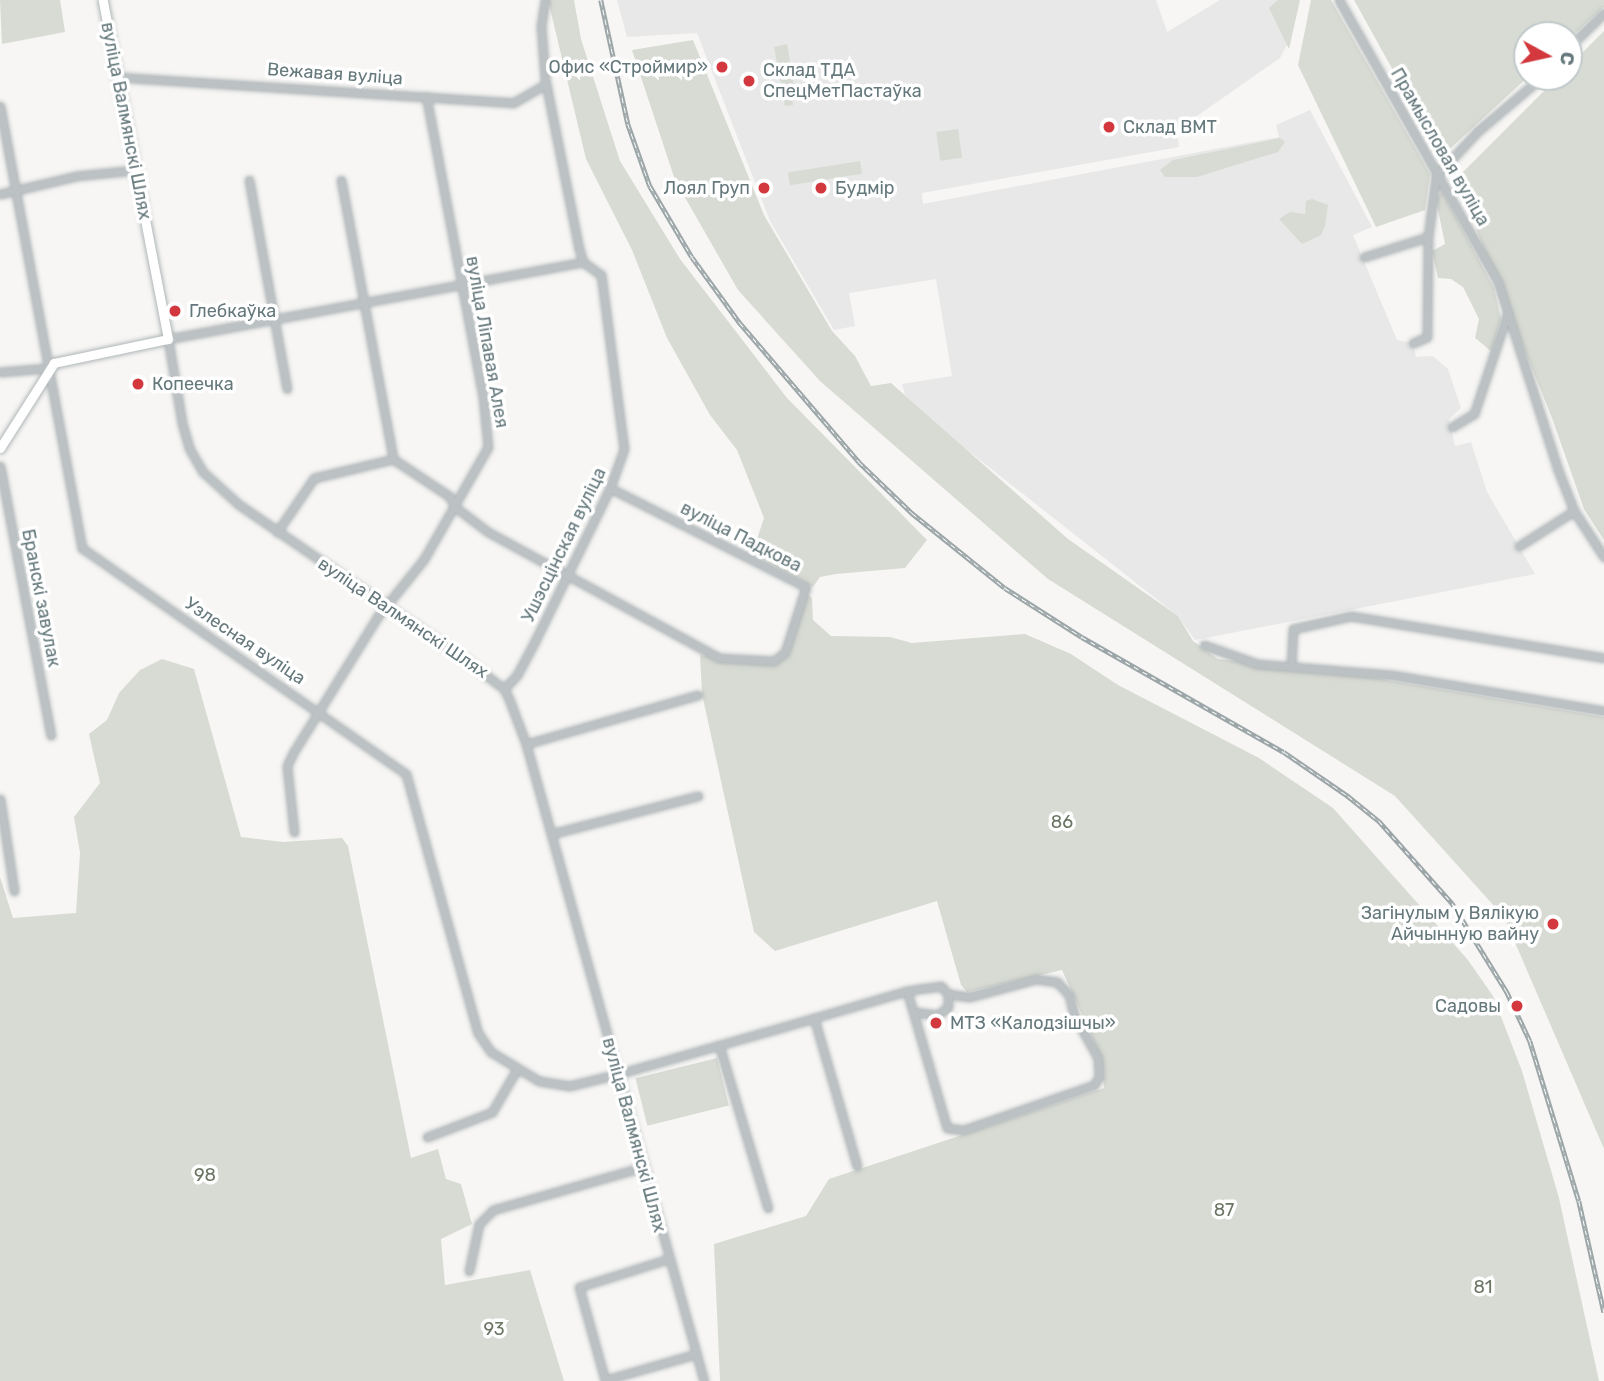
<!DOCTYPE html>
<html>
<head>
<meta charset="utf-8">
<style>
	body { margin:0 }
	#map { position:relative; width:1604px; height:1381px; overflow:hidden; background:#f7f6f4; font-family:Rubik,sans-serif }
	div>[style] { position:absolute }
	.built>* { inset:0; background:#e7e8e7 }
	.green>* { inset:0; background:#d8dbd3; transform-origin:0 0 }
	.roads { filter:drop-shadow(0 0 2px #b0b6b8) drop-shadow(0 0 2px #b0b6b8) }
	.minor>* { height:7px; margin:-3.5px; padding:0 3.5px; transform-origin:3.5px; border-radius:3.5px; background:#bcc2c3 }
	.major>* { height:9px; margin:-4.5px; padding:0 4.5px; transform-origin:4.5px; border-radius:4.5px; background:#fff }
	.rail>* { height:4.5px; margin-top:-2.25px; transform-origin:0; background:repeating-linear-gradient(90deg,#fff 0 5px,#9ca6a8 0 10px); box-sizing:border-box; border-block:2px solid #9ca6a8 }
	.dots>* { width:19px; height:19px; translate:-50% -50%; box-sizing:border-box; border:4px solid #fff; border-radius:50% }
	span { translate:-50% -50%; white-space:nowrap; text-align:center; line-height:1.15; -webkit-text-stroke:7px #fff; paint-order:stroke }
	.poi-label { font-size:18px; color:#65787c }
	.right { translate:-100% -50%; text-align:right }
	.left { translate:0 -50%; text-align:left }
	.street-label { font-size:18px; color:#65787c }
	.park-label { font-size:18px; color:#6b7563 }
	.north { position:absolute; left:1513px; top:21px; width:70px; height:70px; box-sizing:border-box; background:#fff; border:2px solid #c1c9cb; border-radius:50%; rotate:98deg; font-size:19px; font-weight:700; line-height:28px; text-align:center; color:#65787c }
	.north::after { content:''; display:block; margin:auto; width:24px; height:32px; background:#d2383d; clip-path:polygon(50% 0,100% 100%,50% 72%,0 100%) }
</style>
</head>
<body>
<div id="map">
	<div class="built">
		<div style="clip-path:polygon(617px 0,1156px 0,1167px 32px,1220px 0,1297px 0,1289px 41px,1280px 58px,1177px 130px,1179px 147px,922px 193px,923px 204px,1279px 137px,1276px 125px,1310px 110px,1372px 227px,1353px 235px,1397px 340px,1413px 343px,1416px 357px,1433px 356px,1448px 369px,1461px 408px,1449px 419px,1455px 446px,1471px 442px,1487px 492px,1535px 574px,1195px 640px,1178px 616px,961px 445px,905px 395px,902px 384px,952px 376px,936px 279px,849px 293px,855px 326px,834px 330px,770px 221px,697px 33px,627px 37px)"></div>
	</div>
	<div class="green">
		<div style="clip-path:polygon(0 0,60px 0,65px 32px,2px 44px)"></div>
		<div style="clip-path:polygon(548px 0,574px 0,581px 39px,620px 161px,680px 259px,787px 398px,927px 540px,905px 568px,836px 574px,820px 577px,813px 587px,752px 554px,764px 518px,737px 450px,710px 415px,667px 338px,632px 250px,586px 159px)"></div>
		<div style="clip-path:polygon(1278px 0,1300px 0,1289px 49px,1269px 8px)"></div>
		<div style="clip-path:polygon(1311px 0,1331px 0,1430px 174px,1425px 210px,1376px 227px,1298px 65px)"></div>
		<div style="clip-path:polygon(1354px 0,1604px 0,1604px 7px,1569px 39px,1569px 35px,1527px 35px,1528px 77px,1441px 157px)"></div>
		<div style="clip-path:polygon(1604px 31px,1604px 540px,1584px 509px,1552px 418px,1456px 179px,1558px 77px,1569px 77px,1569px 66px)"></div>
		<div style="clip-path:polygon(693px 40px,764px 215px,832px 331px,855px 356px,871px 386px,891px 383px,1068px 539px,1178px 616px,1193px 641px,1218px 659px,1357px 675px,1604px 717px,1604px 1149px,1504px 917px,1395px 796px,1048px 579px,820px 381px,738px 290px,675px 180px,632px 50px)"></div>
		<div style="clip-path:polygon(787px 44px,796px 97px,792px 98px,793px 105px,785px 106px,774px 47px)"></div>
		<div style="left:958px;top:129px;width:29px;height:22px;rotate:82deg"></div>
		<div style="clip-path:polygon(1280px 138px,1285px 142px,1278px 152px,1197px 177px,1165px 177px,1160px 170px,1173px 160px)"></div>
		<div style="left:860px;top:161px;width:13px;height:73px;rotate:81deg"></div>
		<div style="clip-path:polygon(1442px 191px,1494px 288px,1501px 318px,1491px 351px,1475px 338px,1479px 319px,1463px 287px,1451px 279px,1438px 278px,1432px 251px,1445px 244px,1436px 200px)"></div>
		<div style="clip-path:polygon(1312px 199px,1328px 205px,1325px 226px,1321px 235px,1302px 244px,1279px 219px,1290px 212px,1305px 214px,1306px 201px)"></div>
		<div style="clip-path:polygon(806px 594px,812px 598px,813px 620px,831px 636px,890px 637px,912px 643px,1025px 634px,1071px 654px,1118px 685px,1259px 758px,1333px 808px,1468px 960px,1493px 996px,1522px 1071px,1559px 1198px,1599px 1381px,720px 1381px,714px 1244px,806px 1216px,829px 1179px,1104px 1088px,1100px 1055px,1062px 970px,967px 992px,961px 985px,937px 901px,775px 951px,754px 932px,702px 694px,700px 655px,773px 665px,787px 655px)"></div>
		<div style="clip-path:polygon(162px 659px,194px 669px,241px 837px,283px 842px,342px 838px,348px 846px,411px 1158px,438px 1149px,446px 1179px,461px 1184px,472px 1224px,441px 1239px,445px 1285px,530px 1270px,564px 1381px,0 1381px,0 877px,13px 918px,76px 913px,80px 853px,74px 817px,100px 783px,89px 734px,107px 720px,119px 693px,140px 670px)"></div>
		<div style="left:717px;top:1058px;width:49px;height:84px;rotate:76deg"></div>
	</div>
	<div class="roads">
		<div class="minor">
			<div style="left:1339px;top:0;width:324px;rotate:60.6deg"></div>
			<div style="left:1498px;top:282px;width:197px;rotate:72.3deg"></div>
			<div style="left:1558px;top:470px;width:44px;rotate:68.7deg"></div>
			<div style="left:1574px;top:511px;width:55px;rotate:56.9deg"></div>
			<div style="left:1569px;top:47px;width:49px;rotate:-44.2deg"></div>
			<div style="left:116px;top:77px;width:398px;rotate:3.7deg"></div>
			<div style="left:513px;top:103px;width:38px;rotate:-30deg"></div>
			<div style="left:0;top:106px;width:450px;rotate:79.5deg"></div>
			<div style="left:82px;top:548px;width:395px;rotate:34.9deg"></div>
			<div style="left:406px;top:774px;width:269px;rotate:74.5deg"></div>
			<div style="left:478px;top:1033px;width:23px;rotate:56deg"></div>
			<div style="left:491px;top:1052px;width:56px;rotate:31.1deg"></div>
			<div style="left:539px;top:1081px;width:30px;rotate:9deg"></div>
			<div style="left:569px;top:1086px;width:50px;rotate:-13.8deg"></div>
			<div style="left:618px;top:1074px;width:204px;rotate:-15.9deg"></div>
			<div style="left:814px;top:1018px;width:97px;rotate:-16.2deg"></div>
			<div style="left:907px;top:991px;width:11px;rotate:-10deg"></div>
			<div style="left:918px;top:989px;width:23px;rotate:-7deg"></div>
			<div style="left:941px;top:986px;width:11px;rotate:49deg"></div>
			<div style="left:948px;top:994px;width:21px;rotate:8deg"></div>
			<div style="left:969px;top:997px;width:69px;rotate:-15deg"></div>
			<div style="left:1036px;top:979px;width:21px;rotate:8deg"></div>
			<div style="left:1057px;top:982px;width:18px;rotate:47deg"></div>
			<div style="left:1069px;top:995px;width:21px;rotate:76deg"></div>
			<div style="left:1074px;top:1015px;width:49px;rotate:60.8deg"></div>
			<div style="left:1098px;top:1058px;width:19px;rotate:87deg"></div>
			<div style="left:1099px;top:1077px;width:9px;rotate:122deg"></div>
			<div style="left:1094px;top:1085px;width:139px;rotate:161deg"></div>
			<div style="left:963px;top:1130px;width:16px;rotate:-173deg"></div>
			<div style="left:947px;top:1128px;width:143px;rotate:-106.3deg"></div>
			<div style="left:249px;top:180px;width:212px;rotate:79.7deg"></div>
			<div style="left:341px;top:180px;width:284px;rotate:79.4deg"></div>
			<div style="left:0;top:194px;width:78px;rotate:-13.3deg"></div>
			<div style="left:76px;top:176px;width:59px;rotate:-5.8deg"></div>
			<div style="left:1364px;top:257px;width:67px;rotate:-17.4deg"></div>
			<div style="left:583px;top:262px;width:422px;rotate:169.5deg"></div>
			<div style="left:168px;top:339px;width:85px;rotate:80.5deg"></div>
			<div style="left:182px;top:423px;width:26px;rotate:74deg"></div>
			<div style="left:189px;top:448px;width:28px;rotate:60deg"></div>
			<div style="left:203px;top:472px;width:47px;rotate:42.4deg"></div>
			<div style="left:238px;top:504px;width:276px;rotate:34.4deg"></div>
			<div style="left:466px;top:660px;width:48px;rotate:37.3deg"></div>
			<div style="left:504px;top:689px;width:11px;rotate:63deg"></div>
			<div style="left:509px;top:699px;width:48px;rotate:69.3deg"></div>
			<div style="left:526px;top:744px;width:661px;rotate:74.39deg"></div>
			<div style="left:1413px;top:343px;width:15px;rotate:-23deg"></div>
			<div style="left:1427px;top:337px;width:100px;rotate:-89.4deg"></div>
			<div style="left:1428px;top:237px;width:62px;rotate:-82.5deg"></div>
			<div style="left:1436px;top:176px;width:62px;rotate:-47deg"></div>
			<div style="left:1478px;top:131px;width:84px;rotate:-40.2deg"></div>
			<div style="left:0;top:372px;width:48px;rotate:-4.8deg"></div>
			<div style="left:1452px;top:427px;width:26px;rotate:-31deg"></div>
			<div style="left:1474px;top:414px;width:108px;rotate:-71.6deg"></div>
			<div style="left:0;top:466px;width:274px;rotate:79.3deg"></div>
			<div style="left:277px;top:532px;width:65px;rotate:-55.6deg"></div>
			<div style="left:314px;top:478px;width:81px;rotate:-13.5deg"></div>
			<div style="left:393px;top:459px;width:67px;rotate:33.5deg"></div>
			<div style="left:449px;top:496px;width:13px;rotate:61deg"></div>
			<div style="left:455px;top:507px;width:41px;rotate:37.1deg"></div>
			<div style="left:488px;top:532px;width:263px;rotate:28.6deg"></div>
			<div style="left:719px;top:658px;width:55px;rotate:3.1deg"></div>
			<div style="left:774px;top:661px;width:14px;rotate:-39deg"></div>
			<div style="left:785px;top:652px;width:68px;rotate:-72.1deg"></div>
			<div style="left:806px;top:587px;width:220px;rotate:-153.2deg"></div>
			<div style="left:1519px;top:546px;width:65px;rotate:-32.5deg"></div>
			<div style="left:1204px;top:645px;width:56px;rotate:19.7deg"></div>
			<div style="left:1257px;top:664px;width:135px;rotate:4.7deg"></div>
			<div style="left:1392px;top:675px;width:215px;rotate:9.6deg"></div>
			<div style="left:1291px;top:667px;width:38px;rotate:-87deg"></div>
			<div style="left:1293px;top:629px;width:59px;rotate:-12.6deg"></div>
			<div style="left:1351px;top:616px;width:256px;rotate:9.4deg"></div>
			<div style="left:504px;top:689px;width:19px;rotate:-47deg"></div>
			<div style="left:517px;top:675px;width:38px;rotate:-62deg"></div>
			<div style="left:535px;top:641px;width:170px;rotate:-63.9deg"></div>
			<div style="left:610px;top:488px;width:41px;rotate:-70.3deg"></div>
			<div style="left:624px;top:449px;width:176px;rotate:-97.5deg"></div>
			<div style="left:601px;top:275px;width:22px;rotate:-144deg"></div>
			<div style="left:583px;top:262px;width:14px;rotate:-107deg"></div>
			<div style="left:579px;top:249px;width:173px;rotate:-101.3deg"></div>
			<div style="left:545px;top:79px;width:53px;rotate:-94.3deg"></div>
			<div style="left:541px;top:26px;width:26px;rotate:-81deg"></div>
			<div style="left:526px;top:744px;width:179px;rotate:-15.9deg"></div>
			<div style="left:0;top:799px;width:93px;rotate:81.3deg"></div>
			<div style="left:294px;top:832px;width:66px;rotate:-96.1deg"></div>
			<div style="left:287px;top:766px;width:14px;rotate:-65deg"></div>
			<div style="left:293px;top:753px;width:161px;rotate:-58.2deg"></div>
			<div style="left:378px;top:616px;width:73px;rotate:-51.1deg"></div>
			<div style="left:424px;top:559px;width:129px;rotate:-60.3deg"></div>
			<div style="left:488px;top:447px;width:50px;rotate:-95.7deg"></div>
			<div style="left:483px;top:397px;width:306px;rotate:-100.7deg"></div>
			<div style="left:551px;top:834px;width:152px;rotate:-14.5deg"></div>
			<div style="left:914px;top:1012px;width:24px;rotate:7deg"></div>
			<div style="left:938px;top:1015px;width:13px;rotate:-39deg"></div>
			<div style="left:948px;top:1007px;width:13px;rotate:-90deg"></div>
			<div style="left:814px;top:1018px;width:154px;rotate:73.8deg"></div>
			<div style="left:719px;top:1045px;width:170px;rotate:73.3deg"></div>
			<div style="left:427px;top:1137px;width:70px;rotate:-21deg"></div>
			<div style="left:492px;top:1112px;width:50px;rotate:-59.8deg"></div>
			<div style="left:668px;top:1259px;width:93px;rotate:162.5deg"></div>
			<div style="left:579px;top:1287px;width:97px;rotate:74.4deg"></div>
			<div style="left:605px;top:1380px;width:95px;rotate:-15.9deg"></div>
			<div style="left:469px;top:1271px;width:48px;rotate:-78deg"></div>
			<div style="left:479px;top:1224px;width:20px;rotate:-45deg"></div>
			<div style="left:493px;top:1210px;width:156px;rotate:-16deg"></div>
		</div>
		<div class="major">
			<div style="left:0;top:448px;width:101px;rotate:-57.6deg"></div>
			<div style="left:54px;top:363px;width:116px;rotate:-11.9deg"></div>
			<div style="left:168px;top:339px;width:345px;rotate:-100.9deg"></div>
		</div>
	</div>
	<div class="rail">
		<div style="left:601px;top:0;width:127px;rotate:77.7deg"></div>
		<div style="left:628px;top:124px;width:66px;rotate:70.5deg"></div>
		<div style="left:650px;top:186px;width:82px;rotate:59.4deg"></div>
		<div style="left:692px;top:257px;width:82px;rotate:54deg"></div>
		<div style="left:740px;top:323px;width:183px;rotate:49.4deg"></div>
		<div style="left:859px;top:462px;width:74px;rotate:43.9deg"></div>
		<div style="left:912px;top:513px;width:119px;rotate:38.9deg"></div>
		<div style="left:1005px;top:588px;width:91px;rotate:32.5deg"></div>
		<div style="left:1082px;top:637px;width:232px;rotate:29.7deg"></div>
		<div style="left:1284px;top:752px;width:78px;rotate:34.5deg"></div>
		<div style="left:1348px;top:796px;width:40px;rotate:39deg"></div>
		<div style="left:1379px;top:821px;width:110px;rotate:48.3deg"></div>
		<div style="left:1452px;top:903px;width:105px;rotate:58.3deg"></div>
		<div style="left:1507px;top:992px;width:54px;rotate:64.9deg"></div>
		<div style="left:1530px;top:1041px;width:167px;rotate:73deg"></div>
		<div style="left:1579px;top:1201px;width:114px;rotate:77.3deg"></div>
	</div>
	<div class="dots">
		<div style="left:722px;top:67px;background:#d2383d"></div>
		<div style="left:749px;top:81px;background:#d2383d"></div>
		<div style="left:1109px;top:127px;background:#d2383d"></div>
		<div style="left:764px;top:188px;background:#d2383d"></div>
		<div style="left:821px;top:188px;background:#d2383d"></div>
		<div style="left:175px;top:311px;background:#d2383d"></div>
		<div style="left:138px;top:384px;background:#d2383d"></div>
		<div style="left:1553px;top:924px;background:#d2383d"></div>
		<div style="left:1517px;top:1006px;background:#d2383d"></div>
		<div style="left:936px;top:1023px;background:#d2383d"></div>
	</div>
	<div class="poi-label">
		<span class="right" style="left:708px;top:67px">Офис «Строймир»</span>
		<span class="left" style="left:763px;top:81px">Склад ТДА<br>СпецМетПастаўка</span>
		<span class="left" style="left:1123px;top:127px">Склад BMT</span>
		<span class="right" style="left:750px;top:188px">Лоял Груп</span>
		<span class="left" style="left:835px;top:188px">Будмір</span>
		<span class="left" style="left:189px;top:311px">Глебкаўка</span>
		<span class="left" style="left:152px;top:384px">Копеечка</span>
		<span class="right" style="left:1539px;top:924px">Загінулым у Вялікую<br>Айчынную вайну</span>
		<span class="right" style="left:1501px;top:1006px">Садовы</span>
		<span class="left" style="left:950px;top:1023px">МТЗ «Калодзішчы»</span>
	</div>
	<div class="street-label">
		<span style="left:335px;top:74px;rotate:4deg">Вежавая вуліца</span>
		<span style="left:126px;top:121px;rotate:79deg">вуліца Валмянскі Шлях</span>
		<span style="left:1440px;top:147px;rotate:60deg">Прамысловая вуліца</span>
		<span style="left:487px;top:342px;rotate:80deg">вуліца Ліпавая Алея</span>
		<span style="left:741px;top:537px;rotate:27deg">вуліца Падкова</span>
		<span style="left:564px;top:545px;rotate:-64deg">Ушэсцінская вуліца</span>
		<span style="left:41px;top:598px;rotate:79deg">Бранскі завулак</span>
		<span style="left:403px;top:618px;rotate:34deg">вуліца Валмянскі Шлях</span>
		<span style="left:245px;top:641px;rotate:34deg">Узлесная вуліца</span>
		<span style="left:634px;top:1135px;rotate:75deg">вуліца Валмянскі Шлях</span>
	</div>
	<div class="park-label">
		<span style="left:1062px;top:822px">86</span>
		<span style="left:205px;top:1175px">98</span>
		<span style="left:1224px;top:1210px">87</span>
		<span style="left:1483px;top:1287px">81</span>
		<span style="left:494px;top:1329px">93</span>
	</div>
	<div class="north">С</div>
</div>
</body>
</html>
